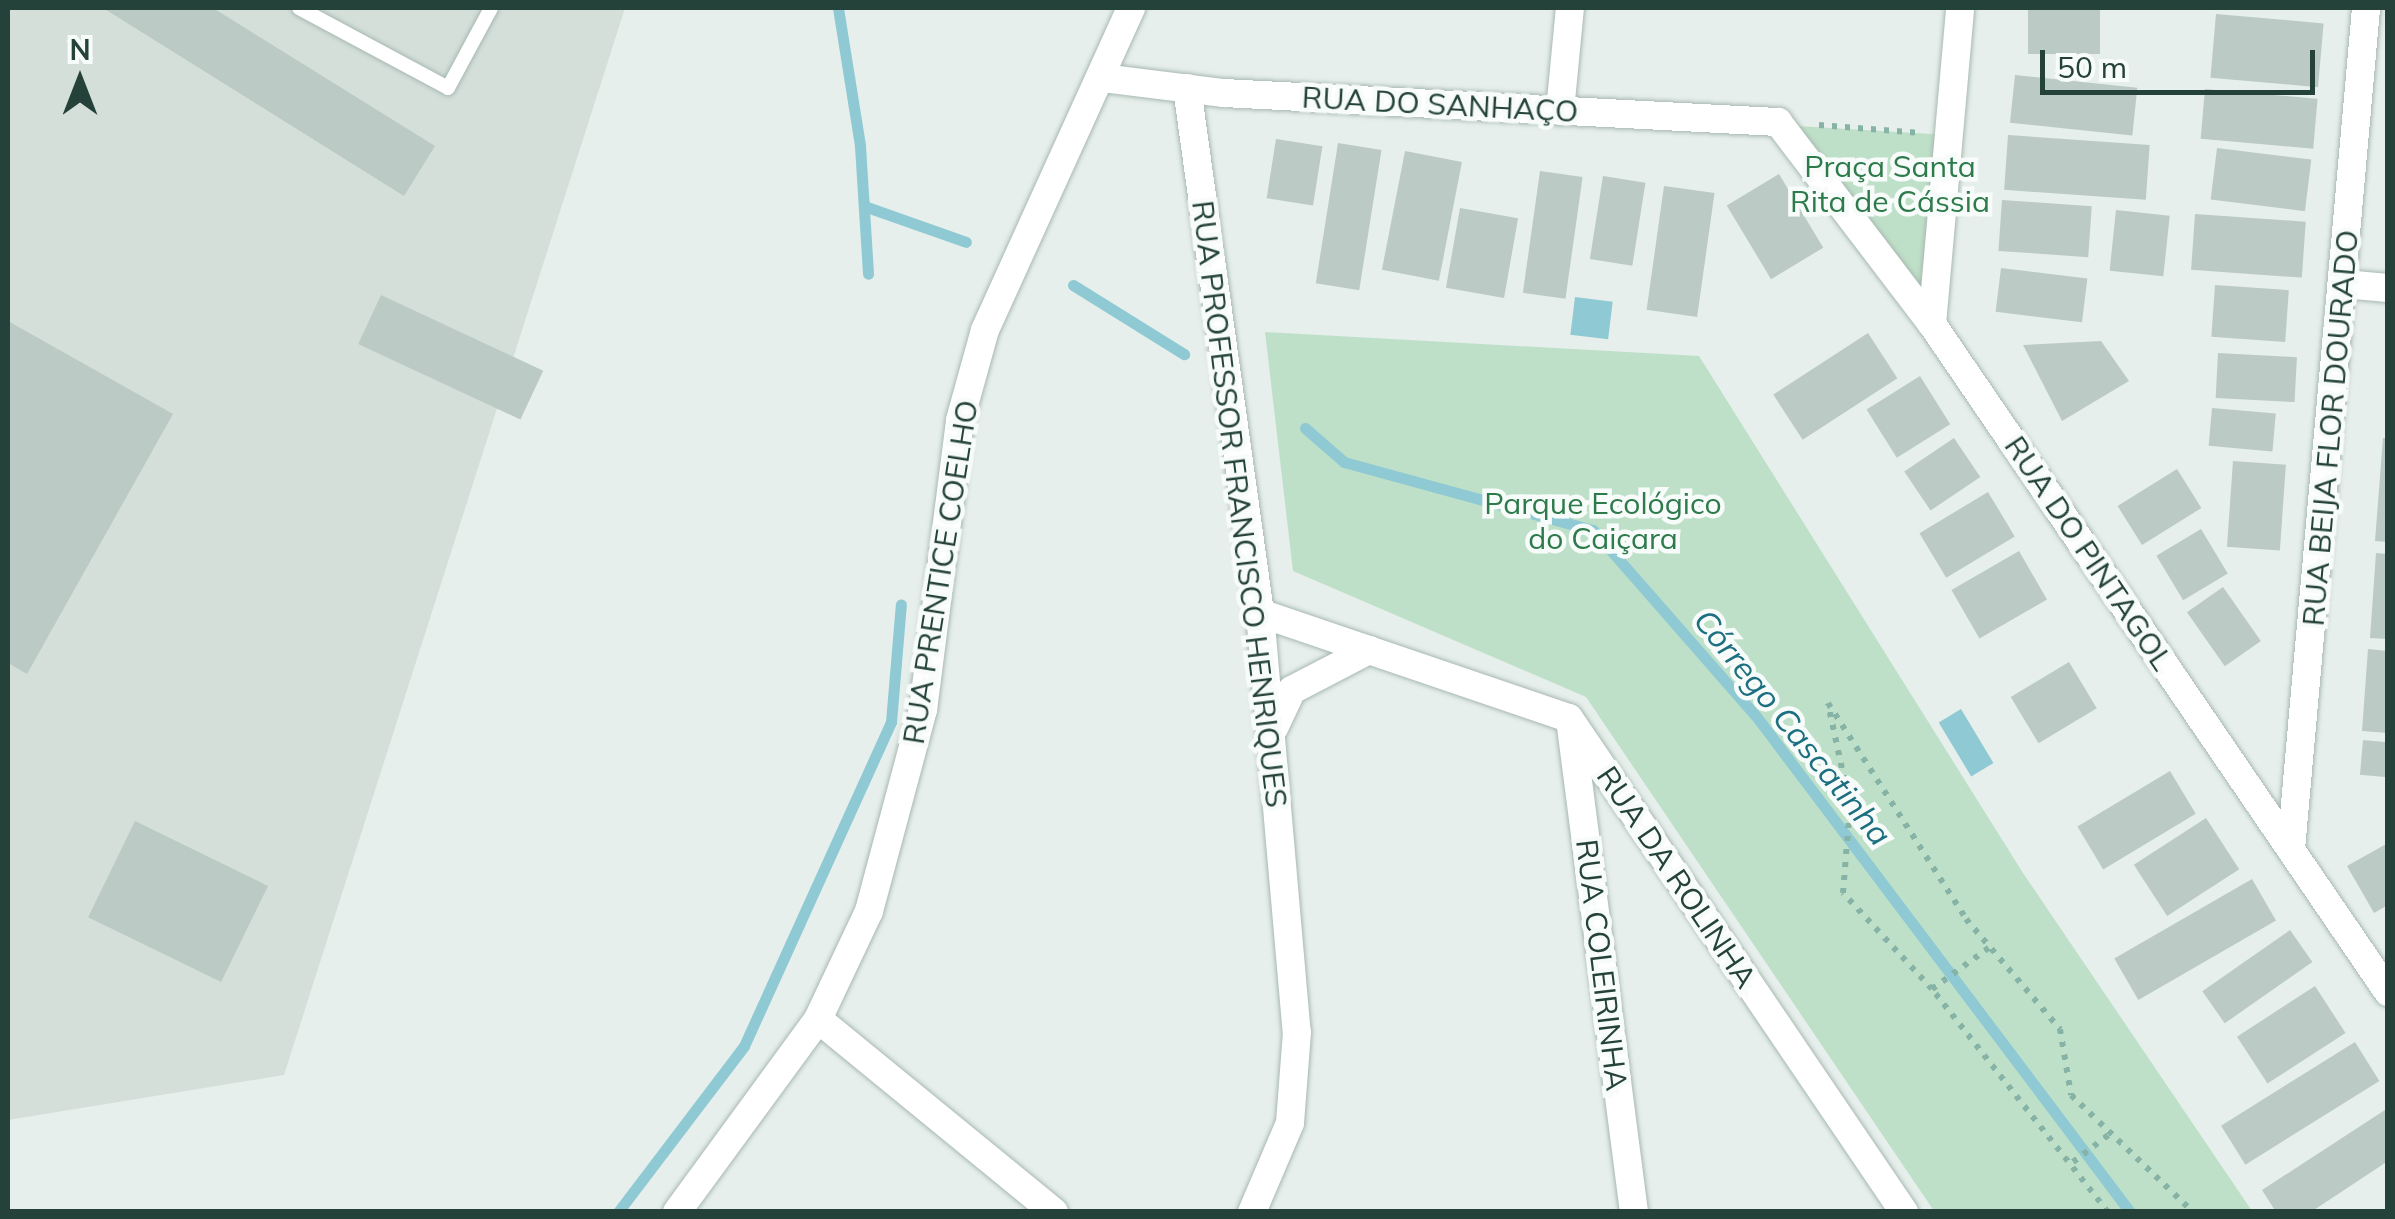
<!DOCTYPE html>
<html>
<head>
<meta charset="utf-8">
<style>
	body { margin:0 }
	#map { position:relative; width:2395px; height:1219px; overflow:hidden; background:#e6efeb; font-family:Mulish,sans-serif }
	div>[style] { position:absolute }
	.built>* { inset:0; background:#d4dfda }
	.green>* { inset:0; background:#bfe0c8 }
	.water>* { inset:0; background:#8ec9d4; transform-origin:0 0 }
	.stream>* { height:11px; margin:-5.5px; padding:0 5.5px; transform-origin:5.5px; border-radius:5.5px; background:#8ec9d4 }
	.building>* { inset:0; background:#bbcac4; transform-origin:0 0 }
	.path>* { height:6px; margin-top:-3px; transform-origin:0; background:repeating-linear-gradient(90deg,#86b3a5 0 5px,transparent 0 13px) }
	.roads { filter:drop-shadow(0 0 2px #a8b8b2) drop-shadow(0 0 2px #a8b8b2) }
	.service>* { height:14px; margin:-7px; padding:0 7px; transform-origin:7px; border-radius:7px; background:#fff }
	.minor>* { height:28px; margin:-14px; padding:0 14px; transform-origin:14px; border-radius:14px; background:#fff }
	span { translate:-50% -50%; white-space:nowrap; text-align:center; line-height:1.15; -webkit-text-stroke:9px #f7fbf9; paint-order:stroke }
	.street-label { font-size:30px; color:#24423a }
	.park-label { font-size:30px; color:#2d7a4b }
	.water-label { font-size:32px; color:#1c6f80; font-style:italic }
	.frame { position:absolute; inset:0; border:10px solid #24423a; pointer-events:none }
	.north { position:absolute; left:30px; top:30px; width:100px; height:100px; -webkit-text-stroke:8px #f7fbf9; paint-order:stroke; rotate:0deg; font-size:28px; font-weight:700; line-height:40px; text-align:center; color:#24423a }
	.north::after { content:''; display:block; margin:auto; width:35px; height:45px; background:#24423a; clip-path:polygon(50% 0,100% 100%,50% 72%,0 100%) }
	.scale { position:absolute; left:2040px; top:50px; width:275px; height:45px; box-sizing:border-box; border:5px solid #24423a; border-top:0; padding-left:12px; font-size:30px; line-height:35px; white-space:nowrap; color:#24423a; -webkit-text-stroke:8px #f7fbf9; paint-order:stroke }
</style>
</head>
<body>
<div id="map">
	<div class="built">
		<div style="clip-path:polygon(8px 8px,625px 8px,284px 1075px,8px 1120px)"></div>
	</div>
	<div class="green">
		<div style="clip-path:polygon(1780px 125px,1949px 135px,1927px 318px)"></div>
		<div style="clip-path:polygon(1265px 332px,1699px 356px,2023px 873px,2252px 1211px,1934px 1211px,1586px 697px,1293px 571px)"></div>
	</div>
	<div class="water">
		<div style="left:1575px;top:297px;width:38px;height:38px;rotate:7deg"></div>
		<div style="left:1961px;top:709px;width:63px;height:26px;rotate:59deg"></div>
	</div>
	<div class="stream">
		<div style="left:838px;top:8px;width:140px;rotate:80.9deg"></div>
		<div style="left:860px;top:146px;width:128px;rotate:86.4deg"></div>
		<div style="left:864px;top:206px;width:108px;rotate:19.4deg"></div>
		<div style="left:1073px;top:285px;width:131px;rotate:31.9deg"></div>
		<div style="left:1305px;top:428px;width:52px;rotate:41.1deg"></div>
		<div style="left:1344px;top:462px;width:258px;rotate:15.3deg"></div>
		<div style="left:1593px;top:530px;width:247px;rotate:48.8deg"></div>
		<div style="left:1756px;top:716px;width:621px;rotate:52.98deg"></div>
		<div style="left:618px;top:1212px;width:208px;rotate:-52.8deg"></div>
		<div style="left:744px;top:1046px;width:356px;rotate:-65.6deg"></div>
		<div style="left:891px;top:722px;width:118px;rotate:-85.2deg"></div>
	</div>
	<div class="building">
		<div style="clip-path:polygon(103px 8px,213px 8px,435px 146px,404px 196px)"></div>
		<div style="left:2028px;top:8px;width:72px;height:46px"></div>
		<div style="left:2216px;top:14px;width:108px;height:64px;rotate:5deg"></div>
		<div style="left:2015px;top:75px;width:123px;height:48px;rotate:6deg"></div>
		<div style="left:2205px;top:89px;width:113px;height:50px;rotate:5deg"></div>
		<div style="left:2008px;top:135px;width:142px;height:55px;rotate:4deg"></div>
		<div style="left:1276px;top:139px;width:47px;height:60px;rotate:9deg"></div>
		<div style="left:1338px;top:143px;width:44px;height:142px;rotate:9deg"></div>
		<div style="left:2217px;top:148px;width:95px;height:52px;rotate:7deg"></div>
		<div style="left:1405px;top:151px;width:58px;height:121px;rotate:11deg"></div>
		<div style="left:1540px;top:171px;width:43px;height:123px;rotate:8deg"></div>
		<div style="left:1779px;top:174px;width:86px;height:61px;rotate:59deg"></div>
		<div style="left:1603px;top:176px;width:43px;height:84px;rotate:9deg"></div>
		<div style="left:1664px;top:186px;width:51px;height:125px;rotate:8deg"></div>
		<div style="left:2002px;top:200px;width:90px;height:51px;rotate:4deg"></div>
		<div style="left:1460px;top:208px;width:59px;height:81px;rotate:10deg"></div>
		<div style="left:2116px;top:210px;width:54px;height:61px;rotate:6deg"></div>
		<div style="left:2195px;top:214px;width:111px;height:56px;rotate:4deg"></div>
		<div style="left:2001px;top:268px;width:87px;height:44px;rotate:7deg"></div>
		<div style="left:2215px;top:285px;width:74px;height:52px;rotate:4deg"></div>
		<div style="left:381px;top:295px;width:179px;height:54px;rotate:25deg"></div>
		<div style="clip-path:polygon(8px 321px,173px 414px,27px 674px,8px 663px)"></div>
		<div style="left:1868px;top:333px;width:54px;height:113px;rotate:57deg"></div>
		<div style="clip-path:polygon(2101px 341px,2129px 381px,2062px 421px,2023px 345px)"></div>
		<div style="left:2218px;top:353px;width:79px;height:45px;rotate:3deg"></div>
		<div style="left:1920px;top:376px;width:57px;height:63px;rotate:58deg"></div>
		<div style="left:2212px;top:408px;width:64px;height:38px;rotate:5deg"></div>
		<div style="left:1954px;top:438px;width:47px;height:60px;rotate:56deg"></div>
		<div style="clip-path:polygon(2383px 438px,2388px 438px,2388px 542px,2375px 541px)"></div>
		<div style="left:2233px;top:461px;width:53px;height:86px;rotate:4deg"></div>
		<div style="left:2177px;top:469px;width:46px;height:70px;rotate:58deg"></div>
		<div style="left:1988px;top:492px;width:52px;height:80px;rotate:59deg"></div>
		<div style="left:2201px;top:529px;width:52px;height:52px;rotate:59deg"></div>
		<div style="left:2019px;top:551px;width:56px;height:78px;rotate:60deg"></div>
		<div style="clip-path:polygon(2376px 553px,2388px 554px,2388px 639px,2370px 638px)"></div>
		<div style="left:2223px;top:587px;width:66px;height:44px;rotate:55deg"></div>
		<div style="clip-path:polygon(2368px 649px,2388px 651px,2388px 733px,2362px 731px)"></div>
		<div style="left:2069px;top:662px;width:54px;height:68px;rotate:59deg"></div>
		<div style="left:2363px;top:740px;width:25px;height:35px;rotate:5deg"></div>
		<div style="left:2170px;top:771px;width:50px;height:108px;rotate:59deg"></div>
		<div style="left:2206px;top:818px;width:61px;height:86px;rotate:57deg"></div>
		<div style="left:135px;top:821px;width:148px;height:107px;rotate:26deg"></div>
		<div style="clip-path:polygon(2388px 843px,2388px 905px,2374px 913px,2347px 866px)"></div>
		<div style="left:2252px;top:879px;width:48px;height:159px;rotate:60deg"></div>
		<div style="left:2290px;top:930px;width:39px;height:107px;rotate:55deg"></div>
		<div style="left:2315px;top:986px;width:56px;height:93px;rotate:57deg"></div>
		<div style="left:2355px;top:1042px;width:46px;height:158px;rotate:58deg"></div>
		<div style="clip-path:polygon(2388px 1108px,2388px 1161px,2311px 1212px,2276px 1212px,2262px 1190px)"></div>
	</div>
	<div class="path">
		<div style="left:1819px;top:125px;width:102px;rotate:4.5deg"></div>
		<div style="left:1932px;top:989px;width:72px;rotate:-35.9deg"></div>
		<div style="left:2073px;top:1162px;width:48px;rotate:-37.3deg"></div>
		<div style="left:2108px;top:1212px;width:284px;rotate:-128.3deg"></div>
		<div style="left:1932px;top:989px;width:131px;rotate:-132.8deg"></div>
		<div style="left:1843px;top:893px;width:87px;rotate:-85.4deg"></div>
		<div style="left:1850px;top:806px;width:105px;rotate:-102.1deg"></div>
		<div style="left:1828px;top:703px;width:256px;rotate:57.4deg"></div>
		<div style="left:1966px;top:919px;width:145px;rotate:49.5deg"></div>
		<div style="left:2060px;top:1029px;width:67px;rotate:80.5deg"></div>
		<div style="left:2071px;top:1095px;width:169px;rotate:43.8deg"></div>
	</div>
	<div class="roads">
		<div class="service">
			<div style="left:299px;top:8px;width:169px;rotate:28.2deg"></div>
			<div style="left:448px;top:88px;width:91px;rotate:-61.7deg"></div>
		</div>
		<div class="minor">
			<div style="left:1103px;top:78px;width:122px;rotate:7.1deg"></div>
			<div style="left:1224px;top:93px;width:555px;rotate:3deg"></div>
			<div style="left:1778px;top:122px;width:254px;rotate:52.7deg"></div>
			<div style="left:1932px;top:324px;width:809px;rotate:55.68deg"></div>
			<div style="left:1187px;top:88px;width:530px;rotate:82.08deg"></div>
			<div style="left:1260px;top:613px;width:421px;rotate:85deg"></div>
			<div style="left:1297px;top:1032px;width:91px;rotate:94.4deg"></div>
			<div style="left:1290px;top:1123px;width:97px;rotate:113.1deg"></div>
			<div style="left:1560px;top:111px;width:103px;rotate:-84.5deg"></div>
			<div style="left:2344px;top:284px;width:44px;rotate:5.2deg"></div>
			<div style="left:1932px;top:324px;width:317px;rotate:-84.9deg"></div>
			<div style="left:1260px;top:613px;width:326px;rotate:18.8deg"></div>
			<div style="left:1569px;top:718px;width:597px;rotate:55.86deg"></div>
			<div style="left:1571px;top:727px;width:489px;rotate:82.6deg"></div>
			<div style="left:1274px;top:728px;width:42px;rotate:-64.7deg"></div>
			<div style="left:1292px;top:690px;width:87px;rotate:-27.5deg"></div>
			<div style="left:2291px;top:849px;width:844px;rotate:-84.9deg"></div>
			<div style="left:818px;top:1019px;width:305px;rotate:39.3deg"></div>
			<div style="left:677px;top:1212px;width:239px;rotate:-53.8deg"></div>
			<div style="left:818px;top:1019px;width:119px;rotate:-64.7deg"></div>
			<div style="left:869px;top:911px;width:208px;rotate:-75deg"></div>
			<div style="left:923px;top:710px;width:292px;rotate:-82.7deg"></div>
			<div style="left:960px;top:420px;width:93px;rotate:-74.5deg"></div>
			<div style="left:985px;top:330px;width:354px;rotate:-65.6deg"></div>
		</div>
	</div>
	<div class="street-label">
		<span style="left:1440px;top:104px;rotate:3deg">RUA DO SANHAÇO</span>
		<span style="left:2330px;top:428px;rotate:-85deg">RUA BEIJA FLOR DOURADO</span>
		<span style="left:1240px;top:504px;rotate:83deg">RUA PROFESSOR FRANCISCO HENRIQUES</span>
		<span style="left:2089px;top:553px;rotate:56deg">RUA DO PINTAGOL</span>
		<span style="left:940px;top:572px;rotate:-81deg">RUA PRENTICE COELHO</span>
		<span style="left:1677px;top:877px;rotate:56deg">RUA DA ROLINHA</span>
		<span style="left:1602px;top:965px;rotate:83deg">RUA COLEIRINHA</span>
	</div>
	<div class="park-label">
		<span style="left:1890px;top:183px">Praça Santa<br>Rita de Cássia</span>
		<span style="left:1603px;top:520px">Parque Ecológico<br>do Caiçara</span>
	</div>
	<div class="water-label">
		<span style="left:1793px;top:727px;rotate:51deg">Córrego Cascatinha</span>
	</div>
	<div class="frame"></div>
	<div class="north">N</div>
	<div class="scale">50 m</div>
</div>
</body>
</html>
